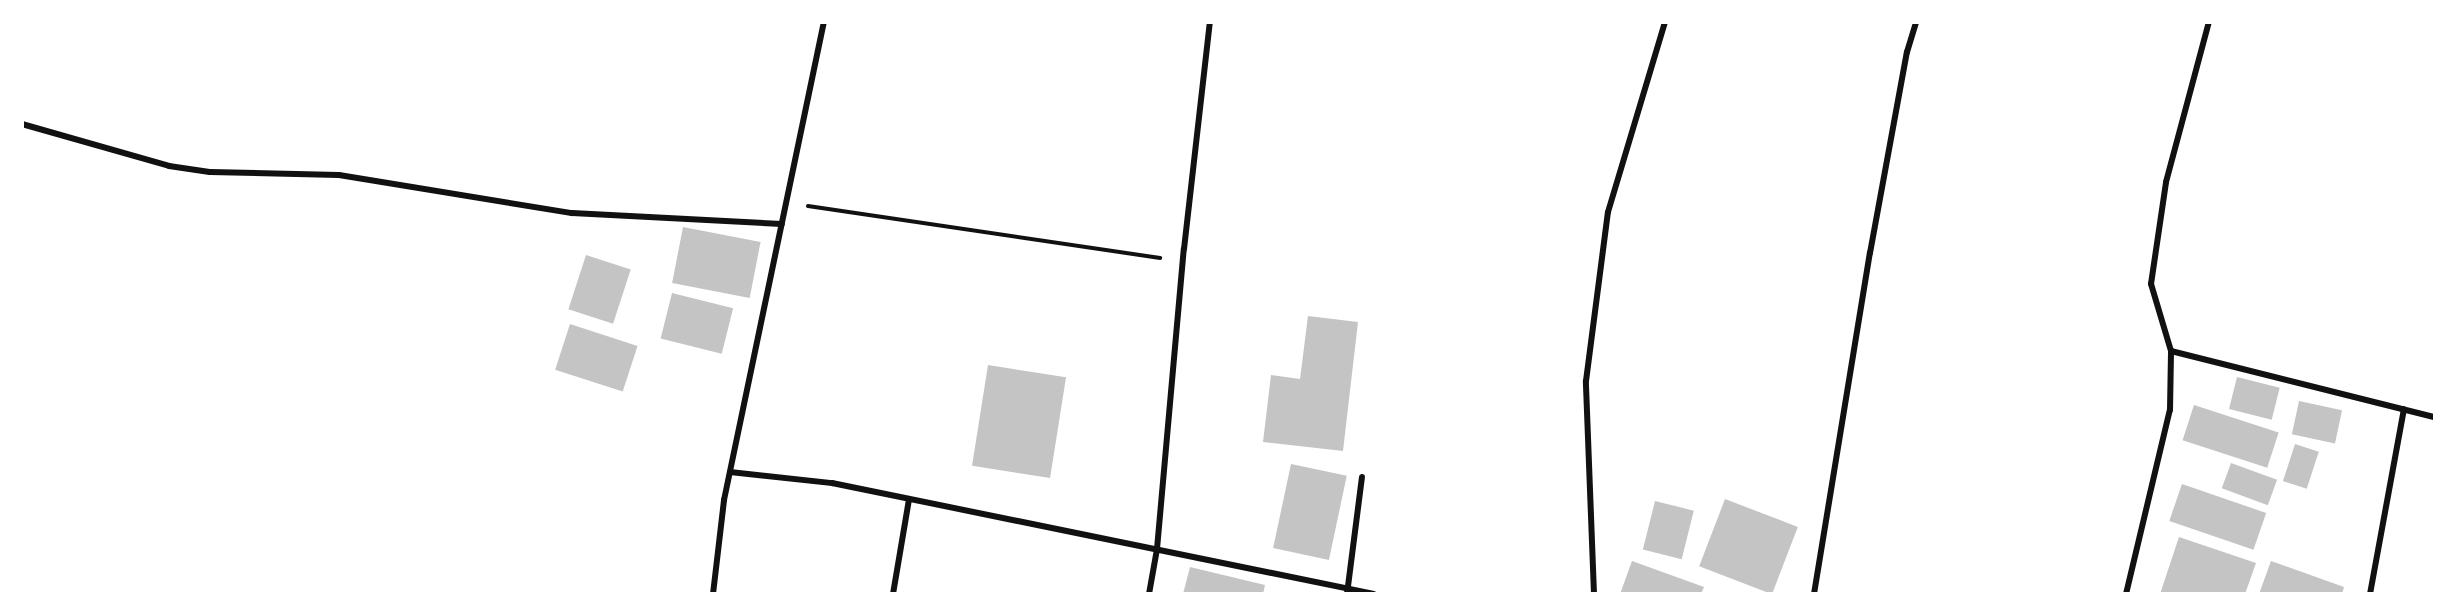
<!DOCTYPE html>
<html>
<head>
<meta charset="utf-8">
<style>
	body { margin:0 }
	#map { position:relative; width:2457px; height:616px; overflow:hidden; background:#fff; font-family:"Times New Roman",serif }
	div>[style] { position:absolute }
	.building>* { inset:0; background:#c4c4c4; transform-origin:0 0 }
	.path>* { height:4px; margin:-2px; padding:0 2px; transform-origin:2px; border-radius:2px; background:#111 }
	.minor>* { height:6px; margin:-3px; padding:0 3px; transform-origin:3px; border-radius:3px; background:#111 }
	span { translate:-50% -50%; white-space:nowrap; text-align:center; line-height:1.15; -webkit-text-stroke:6px #fff; paint-order:stroke }
	.frame { position:absolute; inset:0; border:24px solid #fff; pointer-events:none }
</style>
</head>
<body>
<div id="map">
	<div class="building">
		<div style="left:683px;top:227px;width:79px;height:57px;rotate:11deg"></div>
		<div style="left:586px;top:255px;width:47px;height:57px;rotate:18deg"></div>
		<div style="left:672px;top:293px;width:63px;height:47px;rotate:14deg"></div>
		<div style="clip-path:polygon(1308px 316px,1358px 322px,1343px 451px,1263px 442px,1271px 375px,1300px 379px)"></div>
		<div style="left:570px;top:324px;width:71px;height:48px;rotate:18deg"></div>
		<div style="left:988px;top:365px;width:79px;height:102px;rotate:9deg"></div>
		<div style="left:2237px;top:377px;width:44px;height:33px;rotate:14deg"></div>
		<div style="left:2299px;top:401px;width:44px;height:34px;rotate:12deg"></div>
		<div style="left:2194px;top:405px;width:89px;height:37px;rotate:18deg"></div>
		<div style="left:2295px;top:444px;width:25px;height:39px;rotate:18deg"></div>
		<div style="left:2231px;top:463px;width:49px;height:27px;rotate:20deg"></div>
		<div style="left:1291px;top:464px;width:57px;height:86px;rotate:12deg"></div>
		<div style="left:2182px;top:484px;width:89px;height:39px;rotate:19deg"></div>
		<div style="left:1725px;top:499px;width:78px;height:72px;rotate:21deg"></div>
		<div style="left:1655px;top:501px;width:40px;height:50px;rotate:14deg"></div>
		<div style="clip-path:polygon(2179px 537px,2256px 563px,2245px 594px,2160px 594px)"></div>
		<div style="clip-path:polygon(1632px 561px,1704px 587px,1701px 594px,1620px 594px)"></div>
		<div style="clip-path:polygon(2271px 561px,2344px 587px,2342px 594px,2259px 594px)"></div>
		<div style="clip-path:polygon(1190px 567px,1265px 585px,1263px 594px,1183px 594px)"></div>
	</div>
	<div class="path">
		<div style="left:808px;top:206px;width:356px;rotate:8.4deg"></div>
	</div>
	<div class="minor">
		<div style="left:22px;top:124px;width:153px;rotate:15.9deg"></div>
		<div style="left:169px;top:166px;width:41px;rotate:8.3deg"></div>
		<div style="left:210px;top:172px;width:129px;rotate:1.3deg"></div>
		<div style="left:339px;top:175px;width:236px;rotate:9.3deg"></div>
		<div style="left:572px;top:213px;width:210px;rotate:3deg"></div>
		<div style="left:2171px;top:351px;width:271px;rotate:14.1deg"></div>
		<div style="left:730px;top:472px;width:103px;rotate:6.2deg"></div>
		<div style="left:832px;top:483px;width:553px;rotate:11.57deg"></div>
		<div style="left:713px;top:594px;width:95px;rotate:-83.3deg"></div>
		<div style="left:724px;top:500px;width:488px;rotate:-78.2deg"></div>
		<div style="left:893px;top:594px;width:96px;rotate:-80.4deg"></div>
		<div style="left:1149px;top:594px;width:46px;rotate:-79.9deg"></div>
		<div style="left:1157px;top:549px;width:301px;rotate:-84.9deg"></div>
		<div style="left:1184px;top:249px;width:228px;rotate:-83.5deg"></div>
		<div style="left:1347px;top:594px;width:118px;rotate:-82.7deg"></div>
		<div style="left:1594px;top:594px;width:213px;rotate:-92.2deg"></div>
		<div style="left:1586px;top:381px;width:170px;rotate:-82.6deg"></div>
		<div style="left:1608px;top:212px;width:198px;rotate:-73.3deg"></div>
		<div style="left:1814px;top:594px;width:346px;rotate:-80.7deg"></div>
		<div style="left:1870px;top:253px;width:204px;rotate:-79.6deg"></div>
		<div style="left:1907px;top:52px;width:31px;rotate:-73deg"></div>
		<div style="left:2126px;top:594px;width:189px;rotate:-76.6deg"></div>
		<div style="left:2170px;top:410px;width:59px;rotate:-89deg"></div>
		<div style="left:2171px;top:351px;width:70px;rotate:-106.6deg"></div>
		<div style="left:2151px;top:284px;width:103px;rotate:-81.6deg"></div>
		<div style="left:2166px;top:182px;width:166px;rotate:-75deg"></div>
		<div style="left:2370px;top:594px;width:188px;rotate:-79.6deg"></div>
	</div>
	<div class="frame"></div>
</div>
</body>
</html>
